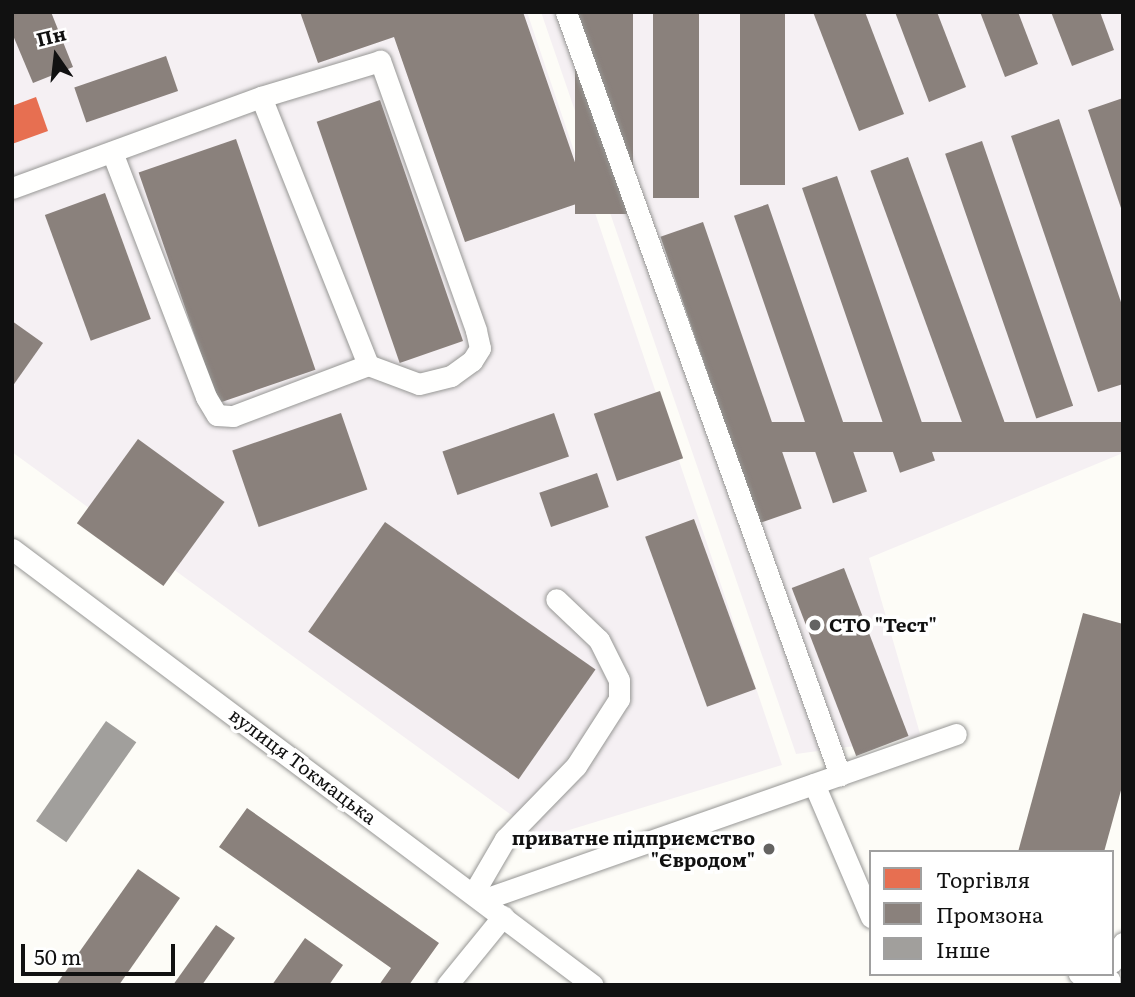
<!DOCTYPE html>
<html>
<head>
<meta charset="utf-8">
<style>
	body { margin:0 }
	#map { position:relative; width:1135px; height:997px; overflow:hidden; background:#fdfcf7; font-family:Literata,serif }
	div>[style] { position:absolute }
	.industrial>* { inset:0; background:#f5f0f3 }
	.shops>* { inset:0; background:#e76f51 }
	.industry>* { inset:0; background:#8a817c; transform-origin:0 0 }
	.building>* { inset:0; background:#a19f9c; transform-origin:0 0 }
	.roads { filter:drop-shadow(0 0 2px #979795) drop-shadow(0 0 2px #979795) }
	.minor>* { height:21px; margin:-10.5px; padding:0 10.5px; transform-origin:10.5px; border-radius:10.5px; background:#fffffe }
	.dots>* { width:19px; height:19px; translate:-50% -50%; box-sizing:border-box; border:4px solid #fff; border-radius:50% }
	span { translate:-50% -50%; white-space:nowrap; text-align:center; line-height:1.15; -webkit-text-stroke:7px #fff; paint-order:stroke }
	.poi-label { font-size:19px; color:#111; font-weight:700 }
	.left { translate:0 -50%; text-align:left }
	.right { translate:-100% -50%; text-align:right }
	.street-label { font-size:19px; color:#111 }
	.frame { position:absolute; inset:0; border:14px solid #111; pointer-events:none }
	.legend { position:absolute; left:869px; top:850px; width:245px; height:126px; box-sizing:border-box; background:#fff; border:2px solid #a0a0a0; margin:0; padding:9px 12px; list-style:none; font-size:21px; color:#111 }
	.legend li { display:flex; align-items:center; gap:14px; height:35px }
	.legend b { width:35px; border:2px solid #a0a0a0 }
	.north { position:absolute; left:21px; top:21px; width:70px; height:70px; -webkit-text-stroke:5px #fff; paint-order:stroke; rotate:346deg; font-size:19px; font-weight:700; line-height:28px; text-align:center; color:#111 }
	.north::after { content:''; display:block; margin:auto; width:24px; height:32px; background:#111; clip-path:polygon(50% 0,100% 100%,50% 72%,0 100%) }
	.scale { position:absolute; left:21px; top:944px; width:154px; height:32px; box-sizing:border-box; border:4px solid #111; border-top:0; padding-left:9px; font-size:21px; line-height:24px; white-space:nowrap; color:#111; -webkit-text-stroke:5px #fff; paint-order:stroke }
</style>
</head>
<body>
<div id="map">
	<div class="industrial">
		<div style="clip-path:polygon(12px 12px,527px 12px,782px 765px,543px 838px,12px 452px)"></div>
		<div style="clip-path:polygon(541px 12px,1123px 12px,1123px 453px,869px 558px,921px 737px,796px 754px)"></div>
	</div>
	<div class="shops">
		<div style="clip-path:polygon(36px 97px,48px 131px,12px 144px,12px 106px)"></div>
	</div>
	<div class="industry">
		<div style="clip-path:polygon(12px 12px,51px 12px,73px 67px,33px 83px,12px 33px)"></div>
		<div style="clip-path:polygon(300px 12px,523px 12px,588px 200px,465px 242px,394px 37px,318px 63px)"></div>
		<div style="left:575px;top:12px;width:58px;height:202px"></div>
		<div style="left:653px;top:12px;width:46px;height:186px"></div>
		<div style="left:740px;top:12px;width:45px;height:173px"></div>
		<div style="clip-path:polygon(813px 12px,865px 12px,904px 114px,859px 131px)"></div>
		<div style="clip-path:polygon(895px 12px,937px 12px,966px 87px,929px 102px)"></div>
		<div style="clip-path:polygon(980px 12px,1018px 12px,1038px 64px,1005px 77px)"></div>
		<div style="clip-path:polygon(1051px 12px,1100px 12px,1114px 50px,1072px 66px)"></div>
		<div style="left:166px;top:56px;width:37px;height:97px;rotate:71deg"></div>
		<div style="clip-path:polygon(1123px 98px,1123px 211px,1122px 211px,1088px 110px)"></div>
		<div style="left:380px;top:100px;width:255px;height:67px;rotate:71deg"></div>
		<div style="clip-path:polygon(1059px 119px,1123px 308px,1123px 384px,1098px 392px,1011px 136px)"></div>
		<div style="left:236px;top:139px;width:244px;height:103px;rotate:71deg"></div>
		<div style="left:982px;top:141px;width:280px;height:39px;rotate:71deg"></div>
		<div style="left:908px;top:157px;width:290px;height:40px;rotate:70deg"></div>
		<div style="left:837px;top:176px;width:301px;height:37px;rotate:71deg"></div>
		<div style="left:105px;top:193px;width:134px;height:64px;rotate:70deg"></div>
		<div style="left:768px;top:204px;width:304px;height:36px;rotate:71deg"></div>
		<div style="left:703px;top:222px;width:303px;height:45px;rotate:71deg"></div>
		<div style="clip-path:polygon(12px 321px,43px 343px,12px 387px)"></div>
		<div style="left:660px;top:391px;width:71px;height:70px;rotate:71deg"></div>
		<div style="left:341px;top:413px;width:81px;height:115px;rotate:71deg"></div>
		<div style="left:554px;top:413px;width:46px;height:118px;rotate:71deg"></div>
		<div style="left:1123px;top:422px;width:30px;height:380px;rotate:90deg"></div>
		<div style="left:138px;top:439px;width:107px;height:104px;rotate:36deg"></div>
		<div style="left:597px;top:473px;width:36px;height:61px;rotate:71deg"></div>
		<div style="left:694px;top:519px;width:181px;height:52px;rotate:70deg"></div>
		<div style="left:385px;top:522px;width:257px;height:134px;rotate:35deg"></div>
		<div style="left:844px;top:568px;width:180px;height:56px;rotate:69deg"></div>
		<div style="clip-path:polygon(1083px 613px,1123px 624px,1123px 783px,1104px 852px,1018px 852px)"></div>
		<div style="clip-path:polygon(247px 808px,439px 943px,409px 985px,379px 985px,391px 968px,219px 847px)"></div>
		<div style="clip-path:polygon(138px 869px,180px 898px,119px 985px,56px 985px)"></div>
		<div style="clip-path:polygon(216px 925px,235px 938px,202px 985px,173px 985px)"></div>
		<div style="clip-path:polygon(305px 938px,343px 965px,329px 985px,272px 985px)"></div>
	</div>
	<div class="building">
		<div style="left:106px;top:721px;width:37px;height:122px;rotate:35deg"></div>
	</div>
	<div class="roads">
		<div class="minor">
			<div style="left:566px;top:12px;width:811px;rotate:70.25deg"></div>
			<div style="left:112px;top:152px;width:262px;rotate:69deg"></div>
			<div style="left:206px;top:397px;width:21px;rotate:59deg"></div>
			<div style="left:217px;top:415px;width:16px;rotate:4deg"></div>
			<div style="left:233px;top:416px;width:144px;rotate:-20.7deg"></div>
			<div style="left:368px;top:365px;width:54px;rotate:20.4deg"></div>
			<div style="left:419px;top:384px;width:33px;rotate:-14deg"></div>
			<div style="left:451px;top:376px;width:26px;rotate:-36deg"></div>
			<div style="left:472px;top:361px;width:15px;rotate:-58deg"></div>
			<div style="left:480px;top:348px;width:18px;rotate:-103deg"></div>
			<div style="left:476px;top:330px;width:286px;rotate:-109.6deg"></div>
			<div style="left:380px;top:61px;width:124px;rotate:163.2deg"></div>
			<div style="left:261px;top:97px;width:289px;rotate:68.2deg"></div>
			<div style="left:12px;top:188px;width:265px;rotate:-20.1deg"></div>
			<div style="left:12px;top:549px;width:726px;rotate:36.89deg"></div>
			<div style="left:814px;top:784px;width:145px;rotate:66.8deg"></div>
			<div style="left:473px;top:894px;width:64px;rotate:-59.8deg"></div>
			<div style="left:505px;top:839px;width:102px;rotate:-45.8deg"></div>
			<div style="left:576px;top:766px;width:80px;rotate:-57.3deg"></div>
			<div style="left:619px;top:699px;width:19px;rotate:-90deg"></div>
			<div style="left:619px;top:680px;width:45px;rotate:-116.6deg"></div>
			<div style="left:599px;top:640px;width:59px;rotate:-136.4deg"></div>
			<div style="left:482px;top:900px;width:502px;rotate:-19.3deg"></div>
			<div style="left:1112px;top:962px;width:22px;rotate:-60deg"></div>
			<div style="left:1079px;top:974px;width:31px;rotate:11deg"></div>
			<div style="left:447px;top:985px;width:89px;rotate:-50.9deg"></div>
		</div>
	</div>
	<div class="dots">
		<div style="left:815px;top:625px;background:#646362"></div>
		<div style="left:769px;top:849px;background:#646362"></div>
	</div>
	<div class="poi-label">
		<span class="left" style="left:829px;top:625px">СТО "Тест"</span>
		<span class="right" style="left:755px;top:849px">приватне підприємство<br>"Євродом"</span>
	</div>
	<div class="street-label">
		<span style="left:303px;top:766px;rotate:37deg">вулиця Токмацька</span>
	</div>
	<div class="frame"></div>
	<ul class="legend">
	<li><b style="height:19px;background:#e76f51"></b>Торгівля</li>
	<li><b style="height:19px;background:#8a817c"></b>Промзона</li>
	<li><b style="height:19px;background:#a19f9c"></b>Інше</li>
	</ul>
	<div class="north">Пн</div>
	<div class="scale">50 m</div>
</div>
</body>
</html>
